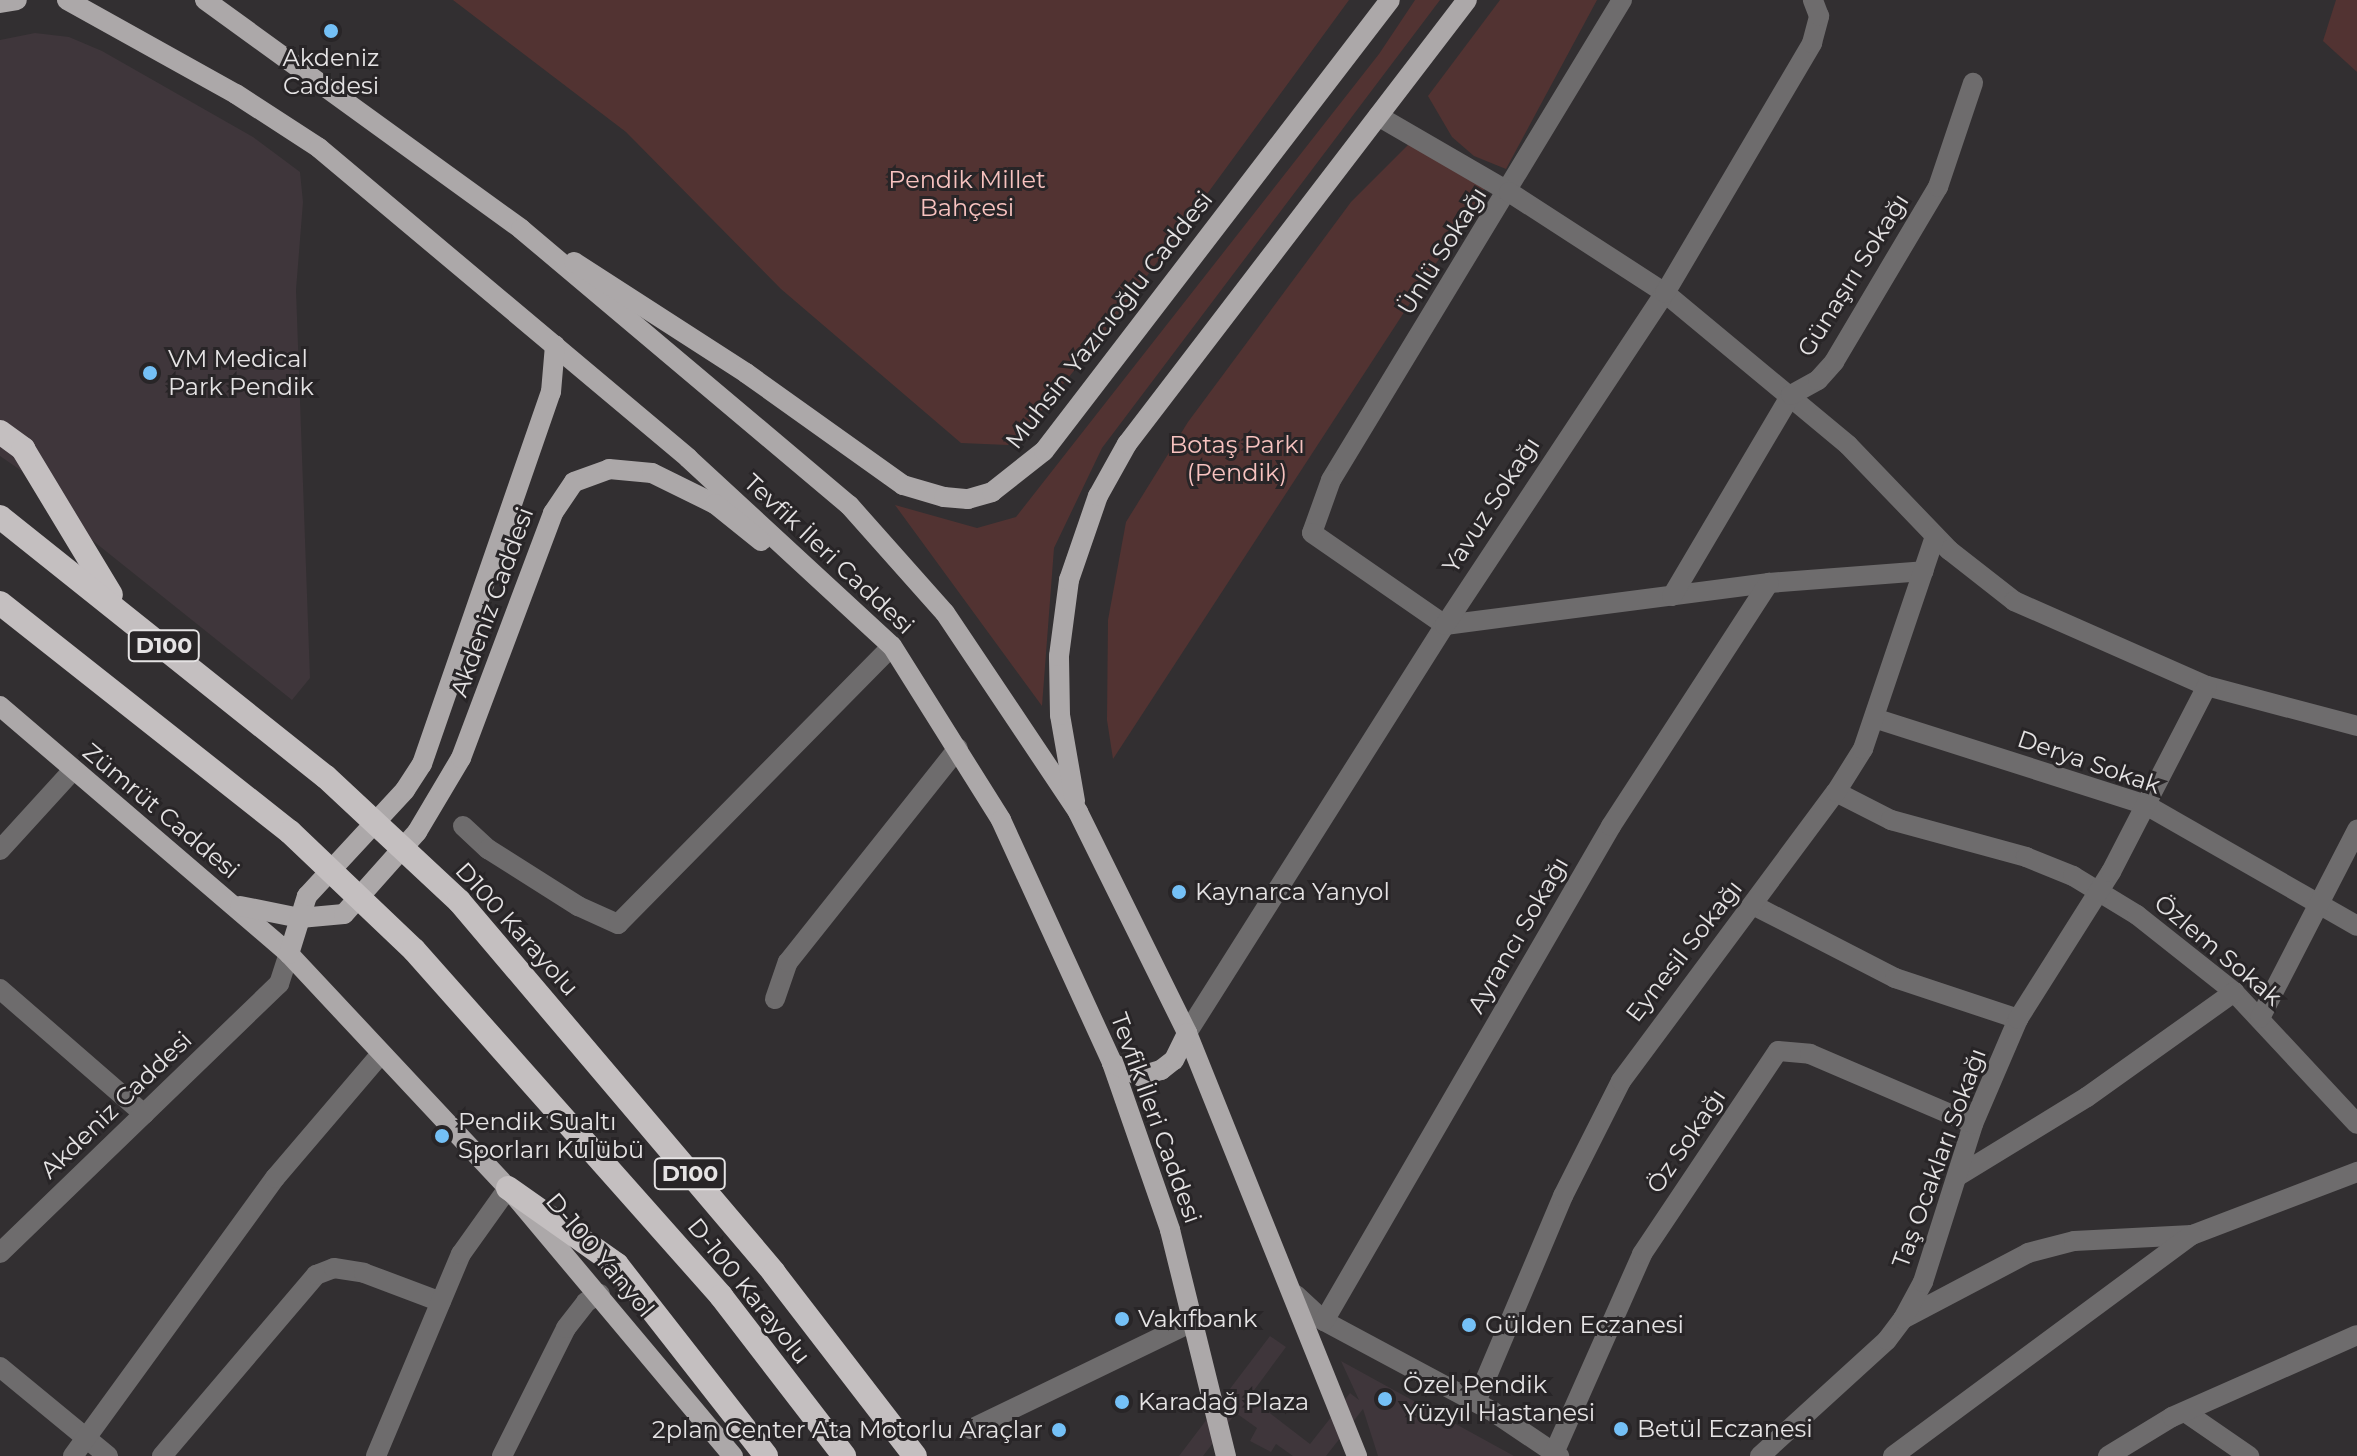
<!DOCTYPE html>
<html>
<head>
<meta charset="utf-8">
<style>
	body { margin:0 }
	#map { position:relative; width:2357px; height:1456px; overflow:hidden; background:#322f31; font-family:Montserrat,sans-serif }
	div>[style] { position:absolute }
	.built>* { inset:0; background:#3f363b }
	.green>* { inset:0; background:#523332 }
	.minor>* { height:20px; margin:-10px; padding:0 10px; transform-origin:10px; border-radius:10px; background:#6e6c6d }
	.major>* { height:20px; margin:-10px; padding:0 10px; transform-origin:10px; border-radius:10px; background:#aca8a9 }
	.highway>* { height:24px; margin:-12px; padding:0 12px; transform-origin:12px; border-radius:12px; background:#c4bfc0 }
	.dots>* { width:22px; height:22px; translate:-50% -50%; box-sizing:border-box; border:4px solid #282527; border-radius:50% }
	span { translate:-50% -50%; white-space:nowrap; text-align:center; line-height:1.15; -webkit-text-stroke:6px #282527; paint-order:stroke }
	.shield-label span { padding:2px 6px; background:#282527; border:2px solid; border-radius:6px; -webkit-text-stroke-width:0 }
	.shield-label { font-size:22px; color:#e5e3e4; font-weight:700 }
	.poi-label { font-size:24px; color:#e5e3e4 }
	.left { translate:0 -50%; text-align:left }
	.right { translate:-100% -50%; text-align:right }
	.park-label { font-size:24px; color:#f7c2bf }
	.street-label { font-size:24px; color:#e5e3e4 }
</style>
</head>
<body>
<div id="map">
	<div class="built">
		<div style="clip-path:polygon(35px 33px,69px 37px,102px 51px,253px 137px,300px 172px,303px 202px,296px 290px,310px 678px,292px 700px,92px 540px,29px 476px,0 456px,0 40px)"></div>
		<div style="clip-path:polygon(1270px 1336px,1286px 1347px,1249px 1397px,1310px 1444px,1350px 1393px,1359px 1400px,1341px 1361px,1514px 1456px,1378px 1456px,1363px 1409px,1326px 1456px,1293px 1456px,1276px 1444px,1271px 1452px,1250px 1441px,1257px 1428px,1236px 1413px,1203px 1456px,1179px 1456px)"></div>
	</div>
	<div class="green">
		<div style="clip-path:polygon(453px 0,1349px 0,1117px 317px,1044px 408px,1008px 445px,961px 443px,781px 289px,626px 132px)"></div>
		<div style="clip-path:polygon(1415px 0,1440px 0,1102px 448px,1054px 548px,1042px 706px,895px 505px,977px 528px,1016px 517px,1379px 54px)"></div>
		<div style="clip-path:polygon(1500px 0,1597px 0,1506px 169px,1474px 156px,1452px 137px,1428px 96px)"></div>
		<div style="clip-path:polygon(2336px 0,2357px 0,2357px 72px,2323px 41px)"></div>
		<div style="clip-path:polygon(1410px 143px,1487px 185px,1113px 759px,1107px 720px,1108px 620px,1126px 522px,1188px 422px,1351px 202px)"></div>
	</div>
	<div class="minor">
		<div style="left:1622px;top:0;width:561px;rotate:121.23deg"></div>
		<div style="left:1331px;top:480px;width:56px;rotate:109.7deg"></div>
		<div style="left:1312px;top:533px;width:162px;rotate:34.7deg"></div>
		<div style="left:1445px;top:625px;width:327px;rotate:-7.4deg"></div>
		<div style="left:1769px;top:583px;width:155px;rotate:-4.4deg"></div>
		<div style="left:1378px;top:116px;width:151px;rotate:30.1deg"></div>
		<div style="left:1509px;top:192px;width:186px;rotate:32.9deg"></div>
		<div style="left:1665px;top:293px;width:238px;rotate:39.7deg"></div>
		<div style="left:1848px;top:445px;width:146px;rotate:46.1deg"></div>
		<div style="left:1949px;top:550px;width:83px;rotate:38.1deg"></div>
		<div style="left:2014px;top:601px;width:211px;rotate:23.8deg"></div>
		<div style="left:2207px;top:686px;width:155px;rotate:14.9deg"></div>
		<div style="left:1672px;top:596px;width:234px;rotate:-59.4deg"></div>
		<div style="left:1791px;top:395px;width:31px;rotate:-29deg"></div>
		<div style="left:1818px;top:380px;width:24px;rotate:-48deg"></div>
		<div style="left:1834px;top:362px;width:204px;rotate:-59.3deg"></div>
		<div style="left:1938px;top:187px;width:110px;rotate:-71.4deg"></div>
		<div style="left:1877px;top:719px;width:282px;rotate:17.7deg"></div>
		<div style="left:2146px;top:805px;width:243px;rotate:29.8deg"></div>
		<div style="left:1836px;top:792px;width:62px;rotate:27deg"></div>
		<div style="left:1891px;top:820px;width:140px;rotate:15.3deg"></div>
		<div style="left:2026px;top:857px;width:51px;rotate:22deg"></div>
		<div style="left:2073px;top:876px;width:75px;rotate:31.4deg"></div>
		<div style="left:2137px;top:915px;width:124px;rotate:38.4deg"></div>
		<div style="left:2234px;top:992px;width:180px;rotate:47deg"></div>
		<div style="left:463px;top:826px;width:34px;rotate:43deg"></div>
		<div style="left:488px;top:849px;width:107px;rotate:32.3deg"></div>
		<div style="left:578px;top:906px;width:44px;rotate:24.2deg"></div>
		<div style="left:618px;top:924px;width:390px;rotate:-45.4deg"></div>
		<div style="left:0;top:850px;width:108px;rotate:-47.6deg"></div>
		<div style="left:1753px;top:905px;width:160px;rotate:27.2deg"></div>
		<div style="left:1895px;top:978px;width:130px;rotate:18.4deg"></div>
		<div style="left:0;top:989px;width:191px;rotate:41deg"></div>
		<div style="left:775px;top:999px;width:39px;rotate:-71deg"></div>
		<div style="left:788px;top:962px;width:273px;rotate:-51.5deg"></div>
		<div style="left:2260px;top:1018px;width:212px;rotate:-62.7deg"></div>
		<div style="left:1187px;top:1033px;width:483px;rotate:-57.7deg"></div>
		<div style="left:1445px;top:625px;width:398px;rotate:-56.5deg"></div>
		<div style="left:1665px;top:293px;width:290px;rotate:-59.5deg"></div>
		<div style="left:1812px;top:43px;width:28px;rotate:-75deg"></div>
		<div style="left:1819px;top:16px;width:17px;rotate:-111deg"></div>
		<div style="left:1958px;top:1176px;width:151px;rotate:-31.5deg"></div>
		<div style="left:2087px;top:1097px;width:181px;rotate:-35.5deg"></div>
		<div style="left:0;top:1253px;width:388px;rotate:-44deg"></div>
		<div style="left:279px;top:984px;width:32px;rotate:-72deg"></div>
		<div style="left:1296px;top:1295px;width:38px;rotate:43deg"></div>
		<div style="left:1324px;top:1321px;width:191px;rotate:28.2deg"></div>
		<div style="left:1492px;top:1411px;width:81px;rotate:33.9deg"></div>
		<div style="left:1903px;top:1319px;width:141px;rotate:-27.8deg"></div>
		<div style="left:2028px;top:1253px;width:48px;rotate:-14.6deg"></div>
		<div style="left:2074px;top:1241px;width:118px;rotate:-2.9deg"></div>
		<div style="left:2192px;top:1235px;width:177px;rotate:-20.9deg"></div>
		<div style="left:1324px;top:1321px;width:572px;rotate:-59.89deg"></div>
		<div style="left:1611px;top:826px;width:290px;rotate:-57deg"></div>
		<div style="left:0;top:1367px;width:140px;rotate:39.5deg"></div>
		<div style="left:1476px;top:1402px;width:224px;rotate:-67.1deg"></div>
		<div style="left:1563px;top:1196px;width:129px;rotate:-63.2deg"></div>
		<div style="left:1621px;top:1081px;width:360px;rotate:-53.4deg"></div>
		<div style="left:1836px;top:792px;width:51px;rotate:-57.9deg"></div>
		<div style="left:1863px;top:749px;width:225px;rotate:-71.3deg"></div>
		<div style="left:2185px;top:1412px;width:78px;rotate:34.5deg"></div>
		<div style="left:971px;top:1429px;width:248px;rotate:-25.8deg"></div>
		<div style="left:1554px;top:1453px;width:218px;rotate:-66.1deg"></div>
		<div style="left:1642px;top:1254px;width:244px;rotate:-56.2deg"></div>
		<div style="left:1778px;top:1051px;width:32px;rotate:5deg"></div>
		<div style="left:1810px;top:1054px;width:177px;rotate:23.2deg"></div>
		<div style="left:73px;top:1456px;width:344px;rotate:-54deg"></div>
		<div style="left:275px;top:1178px;width:163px;rotate:-49.5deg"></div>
		<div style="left:162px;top:1456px;width:238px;rotate:-49.6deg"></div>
		<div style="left:316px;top:1275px;width:19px;rotate:-21deg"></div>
		<div style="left:334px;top:1268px;width:30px;rotate:9deg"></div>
		<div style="left:364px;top:1273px;width:82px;rotate:20.6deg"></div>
		<div style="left:376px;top:1456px;width:219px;rotate:-67.2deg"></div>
		<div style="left:461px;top:1254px;width:81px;rotate:-54.5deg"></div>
		<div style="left:502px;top:1456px;width:143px;rotate:-63.4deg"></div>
		<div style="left:566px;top:1328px;width:33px;rotate:-52deg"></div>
		<div style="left:586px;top:1302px;width:16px;rotate:-30deg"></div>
		<div style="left:1760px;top:1456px;width:172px;rotate:-42.4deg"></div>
		<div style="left:1887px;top:1340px;width:26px;rotate:-53deg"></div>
		<div style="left:1903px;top:1319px;width:42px;rotate:-61.6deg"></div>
		<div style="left:1923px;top:1282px;width:166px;rotate:-72.4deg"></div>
		<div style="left:1973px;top:1124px;width:114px;rotate:-66.8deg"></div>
		<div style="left:2018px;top:1019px;width:174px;rotate:-57.7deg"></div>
		<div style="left:2111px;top:872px;width:209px;rotate:-62.7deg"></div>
		<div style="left:1893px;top:1456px;width:372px;rotate:-36.5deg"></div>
		<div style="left:2108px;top:1456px;width:75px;rotate:-31.4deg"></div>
		<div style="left:2172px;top:1417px;width:202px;rotate:-23.9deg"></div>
	</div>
	<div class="major">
		<div style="left:67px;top:0;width:193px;rotate:29.1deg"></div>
		<div style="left:236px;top:94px;width:99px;rotate:33deg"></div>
		<div style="left:319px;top:148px;width:482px;rotate:40deg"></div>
		<div style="left:688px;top:458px;width:277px;rotate:42.7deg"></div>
		<div style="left:892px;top:646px;width:205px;rotate:57.9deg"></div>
		<div style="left:1001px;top:820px;width:267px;rotate:65.4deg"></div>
		<div style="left:1112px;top:1063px;width:177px;rotate:70.8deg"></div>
		<div style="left:1170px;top:1230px;width:233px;rotate:76.1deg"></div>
		<div style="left:205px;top:0;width:390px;rotate:35.9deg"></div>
		<div style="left:521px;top:229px;width:429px;rotate:40.1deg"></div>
		<div style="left:849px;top:505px;width:144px;rotate:48.4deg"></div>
		<div style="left:945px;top:613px;width:239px;rotate:56.2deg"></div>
		<div style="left:1078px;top:812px;width:246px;rotate:63.7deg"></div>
		<div style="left:1187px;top:1033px;width:456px;rotate:68.1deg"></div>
		<div style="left:0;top:3px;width:17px;rotate:-10deg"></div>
		<div style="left:574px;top:262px;width:205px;rotate:32.8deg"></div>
		<div style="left:746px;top:373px;width:193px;rotate:35.5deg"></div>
		<div style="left:903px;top:485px;width:43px;rotate:16.3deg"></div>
		<div style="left:944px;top:497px;width:24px;rotate:5deg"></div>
		<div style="left:968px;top:499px;width:25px;rotate:-16deg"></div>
		<div style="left:992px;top:492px;width:66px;rotate:-38.3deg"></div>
		<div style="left:1044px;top:451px;width:568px;rotate:-52.51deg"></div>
		<div style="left:0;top:706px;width:381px;rotate:40.6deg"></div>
		<div style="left:289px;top:954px;width:320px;rotate:46.9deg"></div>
		<div style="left:508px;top:1188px;width:350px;rotate:50deg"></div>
		<div style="left:1075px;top:801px;width:87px;rotate:-99.9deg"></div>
		<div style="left:1060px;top:715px;width:59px;rotate:-91deg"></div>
		<div style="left:1059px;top:656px;width:77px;rotate:-82.5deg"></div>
		<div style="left:1069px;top:580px;width:89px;rotate:-71deg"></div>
		<div style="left:1098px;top:496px;width:60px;rotate:-60.9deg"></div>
		<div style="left:1127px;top:444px;width:559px;rotate:-52.56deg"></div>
		<div style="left:240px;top:906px;width:61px;rotate:11.3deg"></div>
		<div style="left:300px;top:918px;width:44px;rotate:-5.2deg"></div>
		<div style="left:344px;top:914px;width:110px;rotate:-48.3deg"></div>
		<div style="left:417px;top:832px;width:86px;rotate:-59.3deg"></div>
		<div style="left:461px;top:758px;width:262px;rotate:-69.4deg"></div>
		<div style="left:553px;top:513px;width:37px;rotate:-56deg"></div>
		<div style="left:574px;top:482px;width:37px;rotate:-20deg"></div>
		<div style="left:609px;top:469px;width:43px;rotate:5.3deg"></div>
		<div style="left:652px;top:473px;width:70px;rotate:26.2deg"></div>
		<div style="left:715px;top:504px;width:59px;rotate:38.8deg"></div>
		<div style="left:289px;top:954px;width:61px;rotate:-72.8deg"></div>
		<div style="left:307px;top:896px;width:144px;rotate:-47.2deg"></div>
		<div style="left:405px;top:790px;width:31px;rotate:-57deg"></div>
		<div style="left:422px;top:764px;width:394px;rotate:-70.9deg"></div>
		<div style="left:551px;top:392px;width:47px;rotate:-85.1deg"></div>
		<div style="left:1112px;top:1063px;width:31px;rotate:25deg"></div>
		<div style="left:1140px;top:1076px;width:22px;rotate:-16deg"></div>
		<div style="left:1161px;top:1070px;width:16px;rotate:-38deg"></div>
		<div style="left:1174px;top:1060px;width:30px;rotate:-64deg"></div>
	</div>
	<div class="highway">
		<div style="left:0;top:432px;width:29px;rotate:36deg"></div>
		<div style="left:23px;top:449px;width:170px;rotate:58.9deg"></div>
		<div style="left:0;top:517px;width:417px;rotate:38.6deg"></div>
		<div style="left:326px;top:777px;width:182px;rotate:43deg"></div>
		<div style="left:459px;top:901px;width:487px;rotate:49.7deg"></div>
		<div style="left:774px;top:1273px;width:231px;rotate:52.4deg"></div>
		<div style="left:0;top:603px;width:370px;rotate:38.3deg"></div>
		<div style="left:290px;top:832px;width:171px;rotate:43.6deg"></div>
		<div style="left:414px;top:950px;width:463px;rotate:48.4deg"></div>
		<div style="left:721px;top:1296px;width:202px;rotate:52.4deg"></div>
		<div style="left:508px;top:1188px;width:133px;rotate:35.2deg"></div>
		<div style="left:617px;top:1265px;width:242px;rotate:52deg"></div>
	</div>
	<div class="dots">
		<div style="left:331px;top:31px;background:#74c0f6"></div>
		<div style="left:150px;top:373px;background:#74c0f6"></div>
		<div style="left:1179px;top:892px;background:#74c0f6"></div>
		<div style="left:442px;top:1136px;background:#74c0f6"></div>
		<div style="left:1122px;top:1319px;background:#74c0f6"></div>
		<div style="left:1469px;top:1325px;background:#74c0f6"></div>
		<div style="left:1385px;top:1399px;background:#74c0f6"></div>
		<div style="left:1122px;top:1402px;background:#74c0f6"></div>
		<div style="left:1621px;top:1429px;background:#74c0f6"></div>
		<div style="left:1059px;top:1430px;background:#74c0f6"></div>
	</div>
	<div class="shield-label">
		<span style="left:164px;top:646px">D100</span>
		<span style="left:690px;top:1174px">D100</span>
	</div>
	<div class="poi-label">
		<span style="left:331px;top:72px">Akdeni̇z<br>Caddesi̇</span>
		<span class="left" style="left:168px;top:373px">VM Medical<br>Park Pendik</span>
		<span class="left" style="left:1195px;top:892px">Kaynarca Yanyol</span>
		<span class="left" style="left:458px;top:1136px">Pendik Sualtı<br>Sporları Kulübü</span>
		<span class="left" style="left:1138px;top:1319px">Vakıfbank</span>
		<span class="left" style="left:1485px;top:1325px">Gülden Eczanesi</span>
		<span class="left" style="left:1403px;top:1399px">Özel Pendik<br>Yüzyıl Hastanesi</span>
		<span class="left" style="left:1138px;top:1402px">Karadağ Plaza</span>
		<span class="left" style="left:1637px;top:1429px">Betül Eczanesi</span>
		<span class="right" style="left:1043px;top:1430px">2plan Center Ata Motorlu Araçlar</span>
	</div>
	<div class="park-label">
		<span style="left:967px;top:194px">Pendik Millet<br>Bahçesi</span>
		<span style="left:1237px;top:459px">Botaş Parkı<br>(Pendik)</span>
	</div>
	<div class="street-label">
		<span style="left:1442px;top:251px;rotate:-58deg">Ünlü Sokağı</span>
		<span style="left:1853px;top:275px;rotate:-58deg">Günaşırı Sokağı</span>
		<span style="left:1109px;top:320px;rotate:-52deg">Muhsin Yazıcıoğlu Caddesi</span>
		<span style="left:1491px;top:505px;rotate:-57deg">Yavuz Sokağı</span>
		<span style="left:829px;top:554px;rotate:43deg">Tevfik İleri Caddesi</span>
		<span style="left:492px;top:602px;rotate:-70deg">Akdeniz Caddesi</span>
		<span style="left:2089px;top:762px;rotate:19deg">Derya Sokak</span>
		<span style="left:161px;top:811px;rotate:40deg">Zümrüt Caddesi</span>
		<span style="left:517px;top:929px;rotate:48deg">D100 Karayolu</span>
		<span style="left:1518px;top:935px;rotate:-60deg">Ayrancı Sokağı</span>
		<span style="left:2218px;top:950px;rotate:40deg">Özlem Sokak</span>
		<span style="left:1684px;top:951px;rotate:-52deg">Eynesil Sokağı</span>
		<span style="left:116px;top:1105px;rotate:-44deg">Akdeniz Caddesi</span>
		<span style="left:1156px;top:1118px;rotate:70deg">Tevfik İleri Caddesi</span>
		<span style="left:1686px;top:1141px;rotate:-56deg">Öz Sokağı</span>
		<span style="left:1939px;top:1158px;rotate:-70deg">Taş Ocakları Sokağı</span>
		<span style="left:600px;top:1255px;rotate:50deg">D-100 Yanyol</span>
		<span style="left:749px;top:1291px;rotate:51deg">D-100 Karayolu</span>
	</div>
</div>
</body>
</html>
